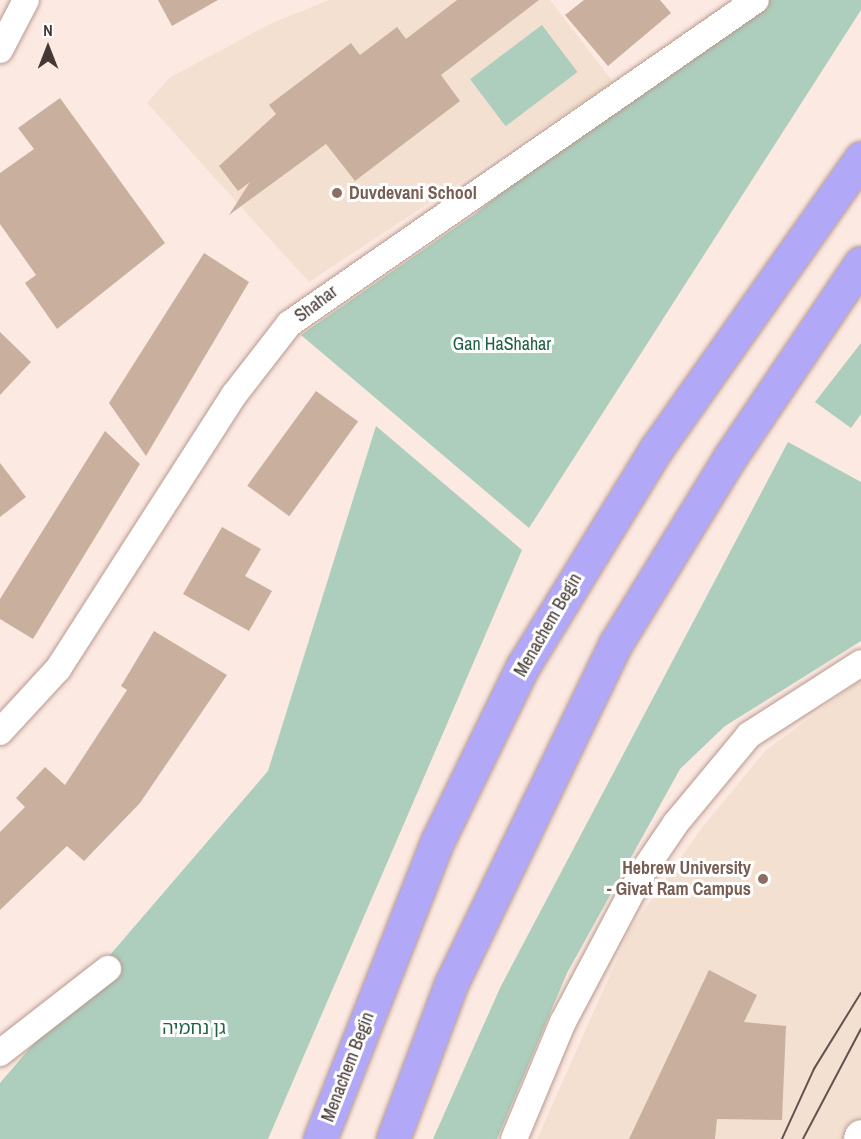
<!DOCTYPE html>
<html>
<head>
<meta charset="utf-8">
<style>
	body { margin:0 }
	#map { position:relative; width:861px; height:1139px; overflow:hidden; background:#fce9e2; font-family:"Archivo Narrow","Noto Sans Hebrew",sans-serif }
	div>[style] { position:absolute }
	.education>* { inset:0; background:#f4e0d1 }
	.green>* { inset:0; background:#adcebd; transform-origin:0 0 }
	.building>* { inset:0; background:#c9af9e; transform-origin:0 0 }
	.roads { filter:drop-shadow(0 0 2px #b7998e) drop-shadow(0 0 2px #b7998e) }
	.street>* { height:26px; margin:-13px; padding:0 13px; transform-origin:13px; border-radius:13px; background:#fff }
	.secondary>* { height:33px; margin:-16.5px; padding:0 16.5px; transform-origin:16.5px; border-radius:16.5px; background:#fff }
	.highway>* { height:33px; margin:-16.5px; padding:0 16.5px; transform-origin:16.5px; border-radius:16.5px; background:#b1a9f8 }
	.tram>* { height:1.5px; margin:-0.75px; padding:0 0.75px; transform-origin:0.75px; border-radius:0.75px; background:#61544e }
	.dots>* { width:16px; height:16px; translate:-50% -50%; box-sizing:border-box; border:3px solid #fff; border-radius:50% }
	span { translate:-50% -50%; white-space:nowrap; text-align:center; line-height:1.15; -webkit-text-stroke:6px #fff; paint-order:stroke }
	.education-label { font-size:18px; color:#785e54; font-weight:700 }
	.left { translate:0 -50%; text-align:left }
	.right { translate:-100% -50%; text-align:right }
	.street-label { font-size:18px; color:#443833 }
	.park-label { font-size:18px; color:#216046 }
	.north { position:absolute; left:18px; top:18px; width:60px; height:60px; -webkit-text-stroke:4px #fff; paint-order:stroke; rotate:0deg; font-size:16px; font-weight:700; line-height:24px; text-align:center; color:#443833 }
	.north::after { content:''; display:block; margin:auto; width:21px; height:27px; background:#443833; clip-path:polygon(50% 0,100% 100%,50% 72%,0 100%) }
</style>
</head>
<body>
<div id="map">
	<div class="education">
		<div style="clip-path:polygon(329px 0,550px 0,613px 82px,309px 282px,147px 103px,169px 78px,272px 23px)"></div>
		<div style="clip-path:polygon(861px 680px,861px 1139px,537px 1139px,630px 930px,701px 829px,766px 750px)"></div>
	</div>
	<div class="green">
		<div style="clip-path:polygon(746px 0,861px 0,861px 10px,529px 528px,301px 335px,475px 214px)"></div>
		<div style="left:542px;top:25px;width:59px;height:90px;rotate:53deg"></div>
		<div style="clip-path:polygon(861px 343px,861px 414px,851px 428px,815px 402px)"></div>
		<div style="clip-path:polygon(376px 426px,522px 550px,268px 1139px,0 1139px,0 1083px,268px 771px)"></div>
		<div style="clip-path:polygon(788px 442px,861px 482px,861px 641px,725px 726px,680px 769px,567px 973px,497px 1139px,433px 1139px,500px 988px)"></div>
	</div>
	<div class="building">
		<div style="clip-path:polygon(158px 0,218px 0,172px 26px)"></div>
		<div style="clip-path:polygon(457px 0,539px 0,441px 75px,460px 101px,355px 181px,326px 144px,229px 215px,250px 182px,238px 191px,219px 166px,276px 114px,269px 105px,351px 43px,360px 55px,397px 27px,406px 39px)"></div>
		<div style="clip-path:polygon(584px 0,660px 0,671px 13px,608px 66px,565px 15px)"></div>
		<div style="clip-path:polygon(60px 98px,165px 243px,57px 329px,25px 283px,36px 275px,0 224px,0 173px,34px 149px,18px 128px)"></div>
		<div style="clip-path:polygon(204px 253px,249px 282px,146px 456px,109px 403px)"></div>
		<div style="clip-path:polygon(0 332px,31px 362px,0 395px)"></div>
		<div style="left:316px;top:391px;width:52px;height:117px;rotate:36deg"></div>
		<div style="clip-path:polygon(105px 431px,140px 464px,33px 639px,0 619px,0 599px)"></div>
		<div style="clip-path:polygon(0 463px,26px 497px,0 517px)"></div>
		<div style="clip-path:polygon(222px 527px,261px 549px,245px 576px,272px 591px,249px 631px,183px 594px)"></div>
		<div style="clip-path:polygon(154px 631px,227px 675px,140px 803px,84px 861px,67px 846px,0 910px,0 832px,25px 807px,16px 798px,45px 767px,65px 785px,127px 690px,121px 686px)"></div>
		<div style="clip-path:polygon(709px 970px,757px 995px,744px 1022px,786px 1026px,782px 1120px,717px 1119px,715px 1139px,629px 1139px)"></div>
	</div>
	<div class="roads">
		<div class="street">
			<div style="left:0;top:50px;width:56px;rotate:-62.5deg"></div>
			<div style="left:0;top:732px;width:86px;rotate:-47.4deg"></div>
			<div style="left:58px;top:669px;width:326px;rotate:-57.3deg"></div>
			<div style="left:234px;top:395px;width:90px;rotate:-52.2deg"></div>
			<div style="left:289px;top:324px;width:568px;rotate:-34.75deg"></div>
			<div style="left:0;top:1053px;width:137px;rotate:-37.9deg"></div>
			<div style="left:514px;top:1139px;width:127px;rotate:-67.3deg"></div>
			<div style="left:563px;top:1022px;width:169px;rotate:-62.1deg"></div>
			<div style="left:642px;top:873px;width:60px;rotate:-55.8deg"></div>
			<div style="left:676px;top:823px;width:114px;rotate:-50.3deg"></div>
			<div style="left:749px;top:735px;width:133px;rotate:-32.7deg"></div>
		</div>
		<div class="secondary">
			<div style="left:860px;top:1139px;width:3px;rotate:-72deg"></div>
		</div>
		<div class="highway">
			<div style="left:320px;top:1139px;width:321px;rotate:-68.5deg"></div>
			<div style="left:438px;top:840px;width:194px;rotate:-64deg"></div>
			<div style="left:523px;top:666px;width:255px;rotate:-58.5deg"></div>
			<div style="left:656px;top:449px;width:356px;rotate:-54.8deg"></div>
			<div style="left:393px;top:1139px;width:165px;rotate:-69.5deg"></div>
			<div style="left:451px;top:984px;width:379px;rotate:-64.2deg"></div>
			<div style="left:616px;top:643px;width:218px;rotate:-58.5deg"></div>
			<div style="left:730px;top:457px;width:234px;rotate:-56deg"></div>
		</div>
	</div>
	<div class="tram">
		<div style="left:782px;top:1139px;width:77px;rotate:-65.4deg"></div>
		<div style="left:814px;top:1069px;width:89px;rotate:-58.3deg"></div>
		<div style="left:803px;top:1139px;width:124px;rotate:-62.2deg"></div>
	</div>
	<div class="dots">
		<div style="left:337px;top:193px;background:#8d6e63"></div>
		<div style="left:763px;top:879px;background:#8d6e63"></div>
	</div>
	<div class="education-label">
		<span class="left" style="left:349px;top:193px">Duvdevani School</span>
		<span class="right" style="left:751px;top:879px">Hebrew University<br>- Givat Ram Campus</span>
	</div>
	<div class="street-label">
		<span style="left:316px;top:304px;rotate:-37deg">Shahar</span>
		<span style="left:548px;top:625px;rotate:-60deg">Menachem Begin</span>
		<span style="left:348px;top:1067px;rotate:-69deg">Menachem Begin</span>
	</div>
	<div class="park-label">
		<span style="left:502px;top:344px">Gan HaShahar</span>
		<span style="left:194px;top:1028px">גן נחמיה</span>
	</div>
	<div class="north">N</div>
</div>
</body>
</html>
